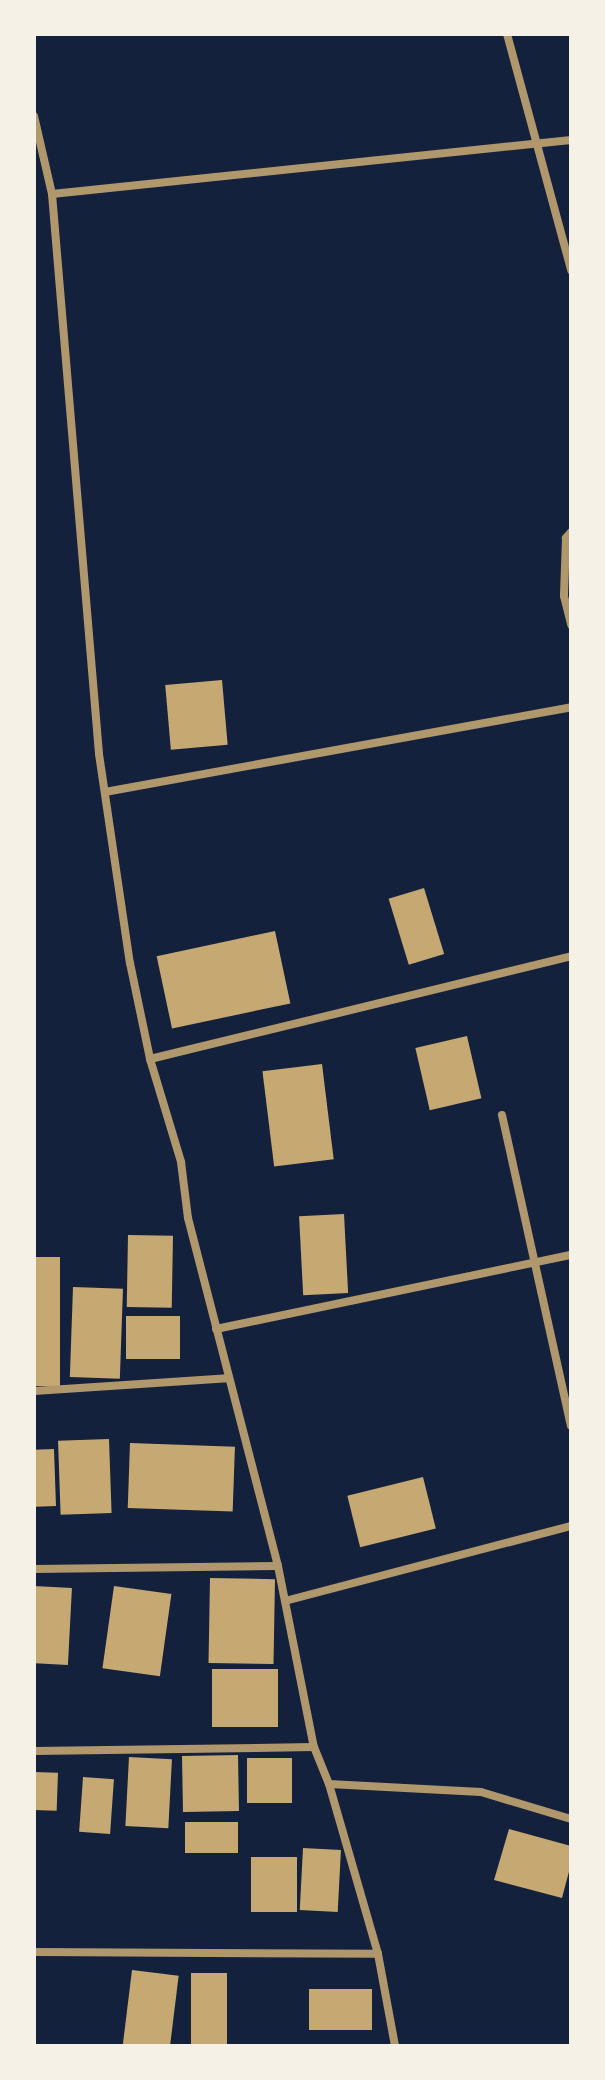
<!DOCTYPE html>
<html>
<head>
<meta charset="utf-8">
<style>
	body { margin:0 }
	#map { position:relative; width:605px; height:2080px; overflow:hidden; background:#14213d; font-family:Mulish,sans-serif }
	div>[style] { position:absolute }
	.building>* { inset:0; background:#c6a872; transform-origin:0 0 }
	.minor>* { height:8px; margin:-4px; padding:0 4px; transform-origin:4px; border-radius:4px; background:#b1986c }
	span { translate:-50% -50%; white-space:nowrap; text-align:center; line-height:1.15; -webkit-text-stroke:6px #f6f1e7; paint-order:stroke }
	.frame { position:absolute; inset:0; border:36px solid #f6f1e7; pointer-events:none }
</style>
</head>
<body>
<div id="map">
	<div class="building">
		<div style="left:222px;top:680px;width:65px;height:57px;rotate:85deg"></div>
		<div style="left:424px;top:888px;width:69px;height:37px;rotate:73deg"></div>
		<div style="left:275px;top:931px;width:74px;height:121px;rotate:78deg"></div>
		<div style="left:467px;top:1036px;width:64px;height:53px;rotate:77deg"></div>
		<div style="left:322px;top:1064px;width:96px;height:60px;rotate:83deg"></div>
		<div style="left:344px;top:1214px;width:79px;height:45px;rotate:87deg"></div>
		<div style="left:128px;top:1235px;width:45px;height:72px;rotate:1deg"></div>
		<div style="left:34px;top:1257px;width:26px;height:129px"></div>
		<div style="left:73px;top:1287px;width:50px;height:90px;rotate:2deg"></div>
		<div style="left:126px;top:1316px;width:54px;height:43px"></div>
		<div style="left:109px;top:1439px;width:74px;height:51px;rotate:88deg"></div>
		<div style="left:130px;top:1443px;width:105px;height:65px;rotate:2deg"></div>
		<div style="left:54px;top:1449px;width:57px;height:20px;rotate:88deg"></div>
		<div style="left:423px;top:1477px;width:53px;height:78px;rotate:76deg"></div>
		<div style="left:210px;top:1578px;width:65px;height:85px;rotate:1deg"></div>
		<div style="left:34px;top:1586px;width:38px;height:77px;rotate:3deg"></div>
		<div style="left:114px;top:1586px;width:58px;height:83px;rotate:8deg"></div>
		<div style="left:212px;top:1669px;width:66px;height:58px"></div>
		<div style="left:238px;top:1755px;width:56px;height:56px;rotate:89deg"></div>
		<div style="left:129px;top:1757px;width:43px;height:69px;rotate:3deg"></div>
		<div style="left:247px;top:1758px;width:45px;height:45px"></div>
		<div style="left:34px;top:1772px;width:24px;height:38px;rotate:2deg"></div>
		<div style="left:83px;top:1777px;width:31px;height:55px;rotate:4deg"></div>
		<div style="left:185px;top:1822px;width:53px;height:31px"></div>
		<div style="clip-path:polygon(509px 1829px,571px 1846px,571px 1864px,562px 1898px,494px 1880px)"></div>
		<div style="left:303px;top:1848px;width:38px;height:62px;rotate:3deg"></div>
		<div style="left:251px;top:1857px;width:46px;height:55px"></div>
		<div style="left:132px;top:1970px;width:47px;height:77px;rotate:7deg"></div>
		<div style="left:191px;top:1973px;width:36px;height:73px"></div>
		<div style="left:309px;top:1989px;width:63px;height:41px"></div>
	</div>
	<div class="minor">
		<div style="left:507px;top:34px;width:245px;rotate:74.8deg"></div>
		<div style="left:34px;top:116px;width:80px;rotate:77deg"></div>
		<div style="left:52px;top:194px;width:562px;rotate:85.2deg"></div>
		<div style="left:99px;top:754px;width:211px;rotate:81.6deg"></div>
		<div style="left:130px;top:963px;width:98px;rotate:78.2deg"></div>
		<div style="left:150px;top:1059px;width:108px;rotate:73.2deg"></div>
		<div style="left:181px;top:1162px;width:56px;rotate:82.9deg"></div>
		<div style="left:188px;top:1218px;width:359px;rotate:75.5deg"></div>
		<div style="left:278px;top:1566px;width:185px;rotate:78.8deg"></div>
		<div style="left:314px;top:1747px;width:40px;rotate:68deg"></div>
		<div style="left:329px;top:1784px;width:177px;rotate:73.9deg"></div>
		<div style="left:378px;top:1954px;width:94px;rotate:79.5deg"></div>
		<div style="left:52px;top:194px;width:522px;rotate:-5.94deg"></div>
		<div style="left:571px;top:532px;width:8px;rotate:130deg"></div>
		<div style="left:566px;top:538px;width:58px;rotate:92deg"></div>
		<div style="left:564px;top:596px;width:30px;rotate:76deg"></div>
		<div style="left:105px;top:792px;width:474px;rotate:-10.3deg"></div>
		<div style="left:150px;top:1059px;width:433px;rotate:-13.7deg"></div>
		<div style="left:502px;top:1115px;width:318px;rotate:77.5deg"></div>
		<div style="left:216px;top:1329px;width:363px;rotate:-11.8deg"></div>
		<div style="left:34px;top:1391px;width:194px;rotate:-3.8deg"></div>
		<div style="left:34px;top:1569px;width:244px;rotate:-0.7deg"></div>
		<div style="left:285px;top:1601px;width:296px;rotate:-14.7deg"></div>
		<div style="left:34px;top:1751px;width:280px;rotate:-0.8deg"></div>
		<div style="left:329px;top:1784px;width:152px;rotate:3deg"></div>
		<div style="left:481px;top:1792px;width:94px;rotate:16.7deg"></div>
		<div style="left:34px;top:1952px;width:344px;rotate:0.3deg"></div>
	</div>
	<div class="frame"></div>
</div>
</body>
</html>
